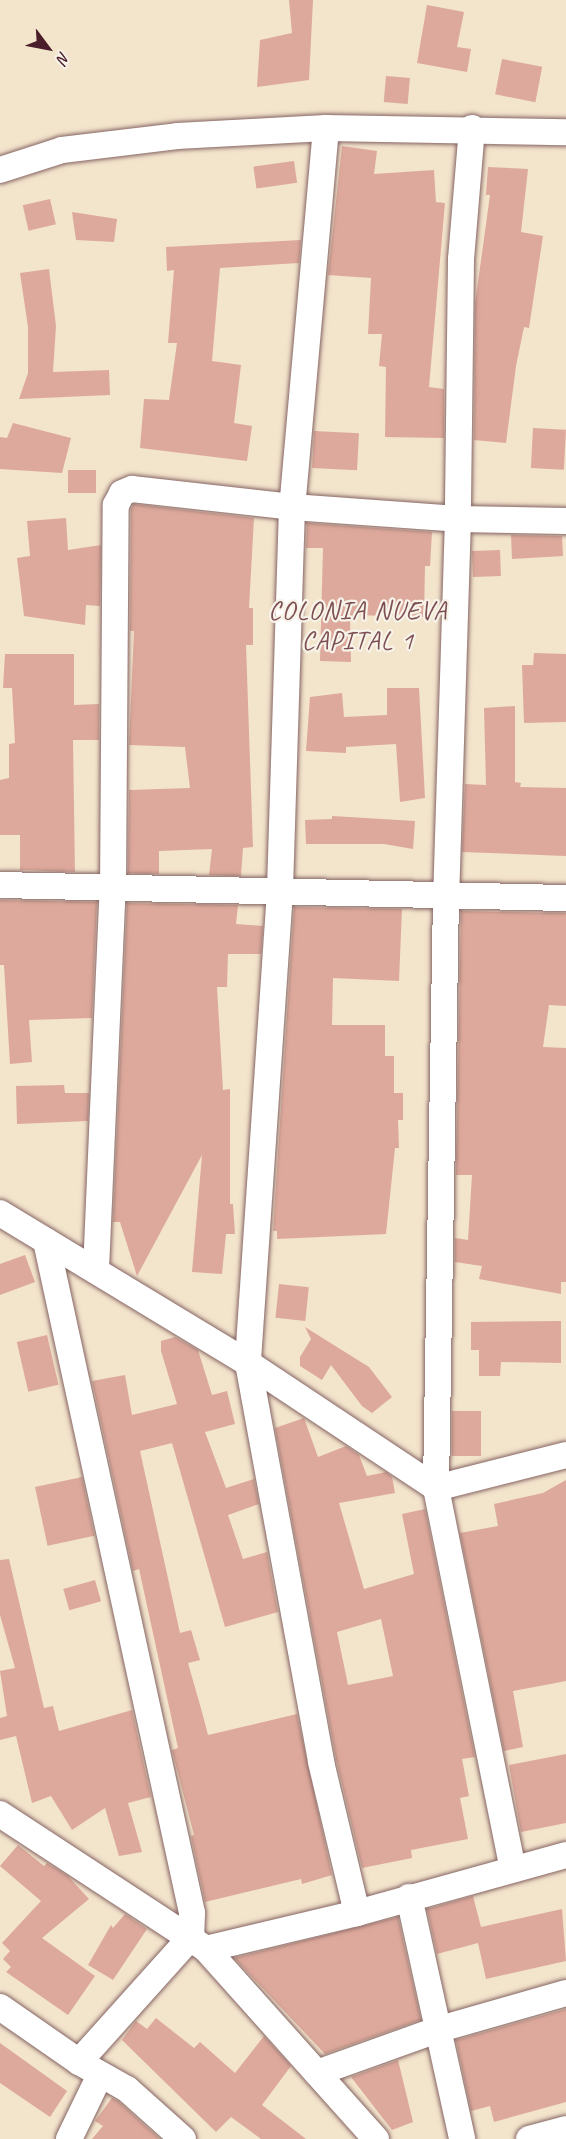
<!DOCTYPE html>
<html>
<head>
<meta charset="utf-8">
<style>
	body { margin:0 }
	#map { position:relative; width:566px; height:2139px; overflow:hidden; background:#f3e4cc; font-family:Caveat,sans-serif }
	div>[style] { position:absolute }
	.building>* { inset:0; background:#dda99c; transform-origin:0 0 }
	.roads { filter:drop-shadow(0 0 2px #856463) drop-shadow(0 0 2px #856463) }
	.minor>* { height:26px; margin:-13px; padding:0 13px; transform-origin:13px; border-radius:13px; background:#fff }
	span { translate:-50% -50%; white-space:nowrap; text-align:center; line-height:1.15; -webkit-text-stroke:4.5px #f7f3e8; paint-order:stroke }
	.neighbourhood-label { font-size:26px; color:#7d4f53; letter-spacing:1.5px }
	.north { position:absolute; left:18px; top:18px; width:60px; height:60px; -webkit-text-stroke:4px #f7f3e8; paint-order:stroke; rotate:122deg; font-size:16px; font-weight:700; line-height:24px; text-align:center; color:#4a1f2b }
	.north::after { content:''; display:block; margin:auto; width:21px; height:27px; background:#4a1f2b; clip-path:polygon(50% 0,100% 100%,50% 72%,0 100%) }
</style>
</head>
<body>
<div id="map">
	<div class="building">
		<div style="clip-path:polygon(289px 0,313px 0,309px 80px,257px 87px,260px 40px,292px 33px)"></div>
		<div style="clip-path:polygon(427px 5px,464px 12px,457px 47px,471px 49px,467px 72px,417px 63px)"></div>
		<div style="left:502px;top:59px;width:41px;height:36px;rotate:11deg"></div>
		<div style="left:386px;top:76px;width:24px;height:26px;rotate:5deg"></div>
		<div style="clip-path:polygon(342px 146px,377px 151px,374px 174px,434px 170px,436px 202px,445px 203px,429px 387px,444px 389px,444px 438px,385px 437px,386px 367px,379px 366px,382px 334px,368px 334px,371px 278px,328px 275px)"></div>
		<div style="left:294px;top:161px;width:22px;height:41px;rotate:82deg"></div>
		<div style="clip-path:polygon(488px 167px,528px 169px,521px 232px,543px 236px,529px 328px,524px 327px,516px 366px,506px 443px,474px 440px,475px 304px,490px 195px,486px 195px)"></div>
		<div style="left:50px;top:199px;width:26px;height:28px;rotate:77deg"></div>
		<div style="clip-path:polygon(72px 212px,117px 219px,114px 242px,76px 240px)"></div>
		<div style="clip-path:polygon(301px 240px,299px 263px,220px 268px,212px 361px,241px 365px,234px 423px,252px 426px,247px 461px,140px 448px,144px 399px,169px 400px,177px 343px,168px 343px,174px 270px,167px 271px,166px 247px)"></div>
		<div style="clip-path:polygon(49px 269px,56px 326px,53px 372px,109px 370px,110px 395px,19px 399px,28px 373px,28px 327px,20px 273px)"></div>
		<div style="clip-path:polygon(13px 423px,71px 438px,62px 473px,0 469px,0 437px,7px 438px)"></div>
		<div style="left:533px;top:428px;width:33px;height:40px;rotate:3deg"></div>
		<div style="left:314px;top:431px;width:45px;height:37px;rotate:3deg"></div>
		<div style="left:96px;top:470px;width:23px;height:28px;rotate:90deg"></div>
		<div style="clip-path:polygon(134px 504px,254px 518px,249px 608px,253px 608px,253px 645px,246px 645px,253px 847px,243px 848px,241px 876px,209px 875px,212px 849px,159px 851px,159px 874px,128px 873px,129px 790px,190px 788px,185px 747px,129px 745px,134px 631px,130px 631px,131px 509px)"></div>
		<div style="clip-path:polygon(66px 518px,68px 550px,101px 545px,100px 606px,86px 605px,85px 625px,24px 616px,17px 558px,30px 556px,27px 521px)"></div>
		<div style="clip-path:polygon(307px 523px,432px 532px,430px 566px,425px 566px,424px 617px,355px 615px,350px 618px,351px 662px,320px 661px,323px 548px,306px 548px)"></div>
		<div style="clip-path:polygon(511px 535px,562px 536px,563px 556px,512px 559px)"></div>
		<div style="left:500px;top:550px;width:26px;height:28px;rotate:88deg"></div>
		<div style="clip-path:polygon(534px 653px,566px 654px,566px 722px,524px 723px,522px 665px,533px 665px)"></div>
		<div style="clip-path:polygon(5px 654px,74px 654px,74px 705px,99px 704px,99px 740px,73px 740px,75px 872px,20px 870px,20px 835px,0 835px,0 780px,9px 778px,9px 744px,15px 743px,12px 688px,3px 688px)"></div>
		<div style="clip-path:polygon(387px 688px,419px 688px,425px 798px,400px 802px,396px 744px,346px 747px,346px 753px,306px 751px,310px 697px,342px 693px,344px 717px,387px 715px)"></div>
		<div style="clip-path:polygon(515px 706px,515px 782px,521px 783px,520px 787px,566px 788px,566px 856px,462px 852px,465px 784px,486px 785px,484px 708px)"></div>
		<div style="clip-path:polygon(332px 816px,415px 821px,413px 849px,384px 844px,306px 844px,305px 820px,332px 819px)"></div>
		<div style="clip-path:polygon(0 900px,97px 902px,92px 1018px,29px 1020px,32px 1062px,10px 1064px,4px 965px,0 965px)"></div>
		<div style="clip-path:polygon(127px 903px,238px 905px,236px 924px,263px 926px,261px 954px,228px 954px,227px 987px,217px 987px,223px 1090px,230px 1089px,230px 1204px,233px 1204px,235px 1234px,226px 1234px,222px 1274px,192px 1272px,202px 1155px,137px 1276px,120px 1222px,113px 1222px)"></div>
		<div style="clip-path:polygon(294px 907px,402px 909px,399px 981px,333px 978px,332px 1025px,385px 1025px,385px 1056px,394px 1056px,394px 1093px,403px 1093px,403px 1120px,398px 1120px,399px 1148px,395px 1148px,386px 1234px,277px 1239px,277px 1231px,273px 1231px)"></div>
		<div style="clip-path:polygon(461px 911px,566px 913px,566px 1006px,549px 1005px,543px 1047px,566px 1048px,566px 1282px,561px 1282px,561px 1294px,479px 1279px,482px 1266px,455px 1262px,455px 1238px,468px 1240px,472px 1175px,456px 1175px)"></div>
		<div style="clip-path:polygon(64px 1085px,65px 1093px,89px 1093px,88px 1121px,17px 1124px,16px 1086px)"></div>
		<div style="clip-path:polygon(25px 1255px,35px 1282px,0 1295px,0 1264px)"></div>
		<div style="left:279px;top:1284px;width:30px;height:34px;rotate:6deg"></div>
		<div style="clip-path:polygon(561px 1321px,561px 1363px,501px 1362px,500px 1376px,479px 1376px,479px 1350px,471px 1350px,471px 1322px)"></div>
		<div style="clip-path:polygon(305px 1327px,369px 1367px,392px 1397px,372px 1413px,362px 1406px,331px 1365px,322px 1380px,300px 1366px,300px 1357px,311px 1339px)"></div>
		<div style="left:47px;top:1335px;width:51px;height:31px;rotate:77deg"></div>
		<div style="clip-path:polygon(175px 1337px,198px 1350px,212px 1395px,227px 1391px,235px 1424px,205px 1432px,226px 1488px,254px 1479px,259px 1504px,228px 1515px,243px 1559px,267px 1552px,278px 1612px,225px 1627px,172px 1443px,140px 1451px,180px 1633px,191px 1630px,200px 1660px,188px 1663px,202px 1712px,208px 1735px,297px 1714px,332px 1875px,302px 1884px,301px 1879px,205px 1902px,191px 1836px,194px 1835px,172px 1750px,178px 1748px,139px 1569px,133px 1571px,92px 1381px,125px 1375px,132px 1415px,177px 1404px,161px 1351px,161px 1341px)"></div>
		<div style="left:452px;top:1411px;width:29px;height:45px"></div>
		<div style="clip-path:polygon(evenodd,304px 1418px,318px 1457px,346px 1446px,359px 1455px,367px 1476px,386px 1472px,392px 1477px,395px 1493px,339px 1503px,364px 1589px,414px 1574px,402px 1514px,425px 1509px,475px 1757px,462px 1759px,469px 1796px,460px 1798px,468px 1839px,411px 1850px,412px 1858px,362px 1868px,336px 1759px,275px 1428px,304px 1418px,381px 1619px,393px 1676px,348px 1685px,337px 1632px,381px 1619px)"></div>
		<div style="left:82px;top:1477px;width:60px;height:48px;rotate:78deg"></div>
		<div style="clip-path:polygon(566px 1480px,566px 1681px,513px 1691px,523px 1747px,504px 1751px,460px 1533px,498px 1526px,494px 1504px,543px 1493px)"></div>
		<div style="clip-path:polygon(9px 1559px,44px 1708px,53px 1706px,59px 1731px,132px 1710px,151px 1797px,128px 1803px,142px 1852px,119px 1856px,105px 1808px,72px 1830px,51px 1796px,32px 1803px,16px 1736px,0 1740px,0 1718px,7px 1716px,0 1671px,15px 1668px,0 1615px,0 1560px)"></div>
		<div style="left:95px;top:1580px;width:22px;height:33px;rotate:74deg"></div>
		<div style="clip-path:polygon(566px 1754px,566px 1823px,521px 1832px,509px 1765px)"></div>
		<div style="clip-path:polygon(18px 1845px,44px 1866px,47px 1863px,68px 1876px,89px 1899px,42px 1938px,95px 1976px,68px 2015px,6px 1972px,11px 1967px,3px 1959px,10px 1951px,2px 1943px,41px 1901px,0 1866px)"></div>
		<div style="clip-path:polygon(473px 1896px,481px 1927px,562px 1909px,566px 1961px,486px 1979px,478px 1943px,437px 1954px,427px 1909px)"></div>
		<div style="clip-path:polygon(125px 1914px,147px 1929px,113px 1980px,88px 1965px,111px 1925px,113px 1928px)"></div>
		<div style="clip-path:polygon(398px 1917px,421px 2020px,325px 2054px,234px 1958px)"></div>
		<div style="clip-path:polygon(566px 2009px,566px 2102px,494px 2122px,490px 2106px,471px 2111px,456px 2040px)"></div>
		<div style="clip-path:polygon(156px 2018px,194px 2048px,200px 2042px,235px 2073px,264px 2036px,291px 2066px,262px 2105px,306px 2139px,261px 2139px,231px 2117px,216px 2132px,122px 2040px,136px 2021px,147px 2029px)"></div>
		<div style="clip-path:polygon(0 2043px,67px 2091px,50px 2117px,0 2083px)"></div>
		<div style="clip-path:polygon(398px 2060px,413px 2122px,392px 2130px,351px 2077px)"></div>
		<div style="clip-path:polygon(112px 2098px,118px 2101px,160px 2139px,92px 2139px,103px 2126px,95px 2121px)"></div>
	</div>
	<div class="roads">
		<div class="minor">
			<div style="left:326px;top:128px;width:381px;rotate:95.1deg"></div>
			<div style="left:292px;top:507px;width:384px;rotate:91.8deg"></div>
			<div style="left:280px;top:891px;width:473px;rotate:93.9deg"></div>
			<div style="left:248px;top:1363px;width:406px;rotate:79.6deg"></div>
			<div style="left:321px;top:1762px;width:155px;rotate:76.6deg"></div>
			<div style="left:472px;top:128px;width:131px;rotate:94.8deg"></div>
			<div style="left:461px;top:259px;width:260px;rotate:90.7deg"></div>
			<div style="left:458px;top:519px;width:377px;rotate:91.8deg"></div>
			<div style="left:446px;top:896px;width:592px;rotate:90.97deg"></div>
			<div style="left:436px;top:1488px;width:389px;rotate:78.6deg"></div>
			<div style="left:0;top:170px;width:65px;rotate:-17.9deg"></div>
			<div style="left:62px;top:150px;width:116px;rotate:-6.9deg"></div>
			<div style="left:177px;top:136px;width:149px;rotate:-3.1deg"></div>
			<div style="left:326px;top:128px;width:240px;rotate:1deg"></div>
			<div style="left:0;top:885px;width:566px;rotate:1.32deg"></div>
			<div style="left:0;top:1213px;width:290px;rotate:31.2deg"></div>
			<div style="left:248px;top:1363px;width:226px;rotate:33.6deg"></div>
			<div style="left:436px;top:1488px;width:134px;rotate:-14.2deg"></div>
			<div style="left:46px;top:1241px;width:688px;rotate:77.74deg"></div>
			<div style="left:192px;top:1913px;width:24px;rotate:92deg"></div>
			<div style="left:191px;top:1937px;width:168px;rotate:131.9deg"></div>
			<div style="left:96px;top:1270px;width:382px;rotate:-87.5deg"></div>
			<div style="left:113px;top:888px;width:383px;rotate:-89.6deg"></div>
			<div style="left:116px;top:505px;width:13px;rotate:-63deg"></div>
			<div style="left:122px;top:493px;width:11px;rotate:-22deg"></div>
			<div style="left:132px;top:489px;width:161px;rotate:6.4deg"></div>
			<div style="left:292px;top:507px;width:166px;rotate:4.1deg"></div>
			<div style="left:458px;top:519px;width:108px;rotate:1.1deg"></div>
			<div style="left:0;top:1814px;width:246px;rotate:33.2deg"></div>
			<div style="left:206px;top:1949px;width:255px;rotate:48.2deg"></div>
			<div style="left:409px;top:1897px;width:248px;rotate:77.6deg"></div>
			<div style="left:206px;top:1949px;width:155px;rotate:-13.4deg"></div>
			<div style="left:357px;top:1913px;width:217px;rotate:-15.5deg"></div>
			<div style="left:0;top:2007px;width:96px;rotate:34.8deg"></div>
			<div style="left:79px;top:2062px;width:55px;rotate:29.4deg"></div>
			<div style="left:127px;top:2089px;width:75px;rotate:41.8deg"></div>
			<div style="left:317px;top:2073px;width:131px;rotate:-19.7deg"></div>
			<div style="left:440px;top:2029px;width:131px;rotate:-15.9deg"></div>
			<div style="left:69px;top:2139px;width:71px;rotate:-64.2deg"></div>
			<div style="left:529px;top:2139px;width:38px;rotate:-15deg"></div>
		</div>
	</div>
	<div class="neighbourhood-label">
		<span style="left:358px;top:626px">COLONIA NUEVA<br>CAPITAL 1</span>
	</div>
	<div class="north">N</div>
</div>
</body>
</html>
